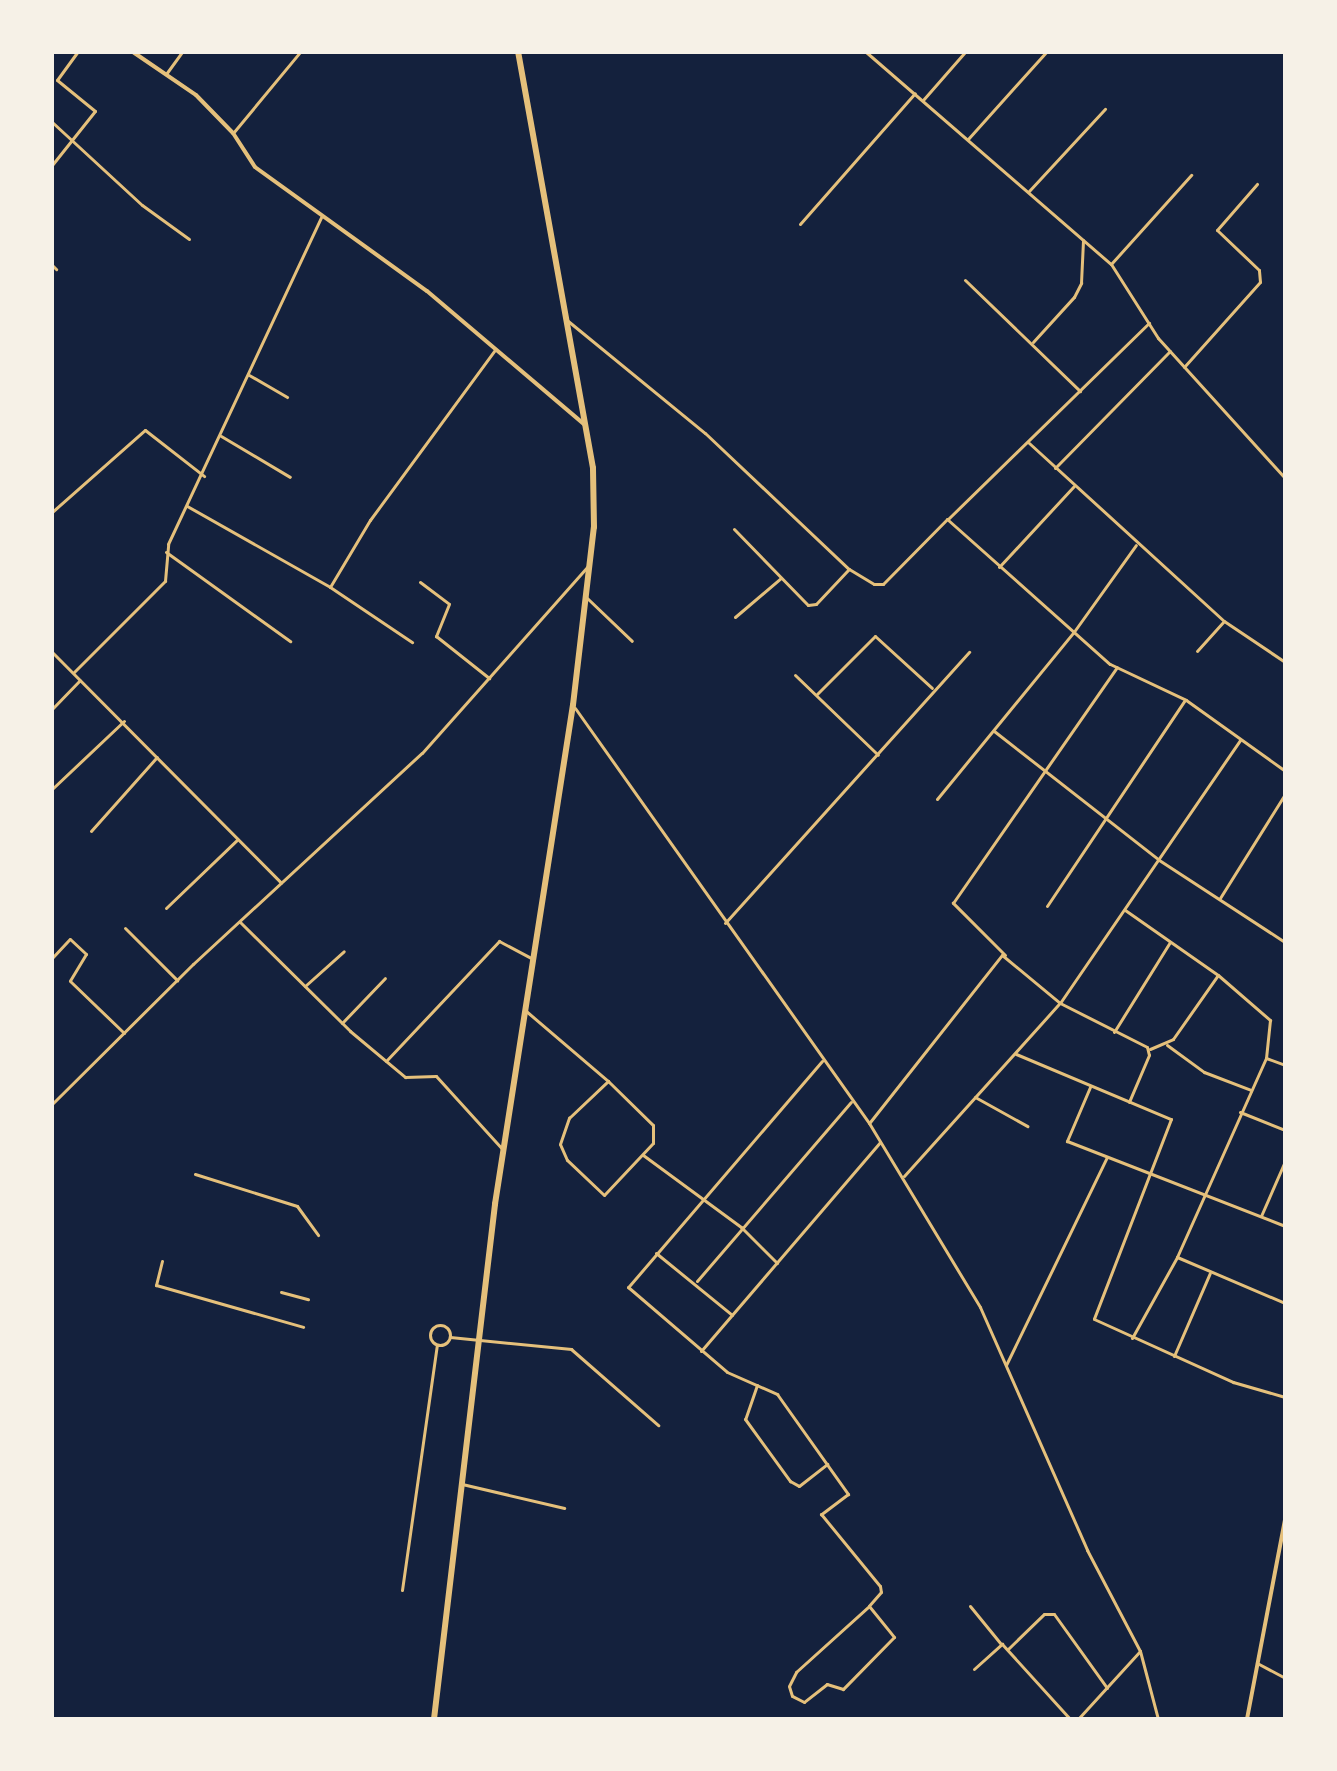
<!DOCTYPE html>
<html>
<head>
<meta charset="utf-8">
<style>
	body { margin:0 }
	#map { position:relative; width:1337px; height:1771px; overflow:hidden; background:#14213d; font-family:"Nunito Sans",sans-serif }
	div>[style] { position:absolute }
	.minor>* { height:3px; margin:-1.5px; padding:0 1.5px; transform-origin:1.5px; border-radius:1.5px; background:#e5c07b }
	.minor>.ring { margin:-1.5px; padding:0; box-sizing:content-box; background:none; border:3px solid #e5c07b; border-radius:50% }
	.tertiary>* { height:4px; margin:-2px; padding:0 2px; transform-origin:2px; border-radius:2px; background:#e5c07b }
	.primary>* { height:6px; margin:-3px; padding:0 3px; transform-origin:3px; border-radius:3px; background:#e5c07b }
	span { translate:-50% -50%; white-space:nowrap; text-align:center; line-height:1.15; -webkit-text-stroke:7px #f6f1e7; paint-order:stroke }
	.frame { position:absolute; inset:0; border:54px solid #f6f1e7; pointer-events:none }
</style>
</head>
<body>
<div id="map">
	<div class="minor">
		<div style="left:866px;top:52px;width:324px;rotate:40.9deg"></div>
		<div style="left:1111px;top:264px;width:88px;rotate:57.6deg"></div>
		<div style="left:1158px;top:338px;width:189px;rotate:47.8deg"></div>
		<div style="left:166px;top:74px;width:27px;rotate:-54deg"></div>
		<div style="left:923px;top:100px;width:64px;rotate:-48.8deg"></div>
		<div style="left:52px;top:122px;width:122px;rotate:42.7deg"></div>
		<div style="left:142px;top:205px;width:58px;rotate:35.9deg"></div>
		<div style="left:233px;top:133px;width:105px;rotate:-50.4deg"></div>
		<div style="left:968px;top:139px;width:117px;rotate:-48.1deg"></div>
		<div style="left:52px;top:165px;width:69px;rotate:-51.5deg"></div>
		<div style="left:95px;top:111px;width:49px;rotate:-140.8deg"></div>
		<div style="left:57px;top:80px;width:34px;rotate:-54deg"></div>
		<div style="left:1029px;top:191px;width:112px;rotate:-47.2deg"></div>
		<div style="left:800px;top:224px;width:174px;rotate:-48.7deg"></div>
		<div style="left:1111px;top:264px;width:120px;rotate:-48deg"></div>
		<div style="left:52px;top:265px;width:6px;rotate:45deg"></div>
		<div style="left:965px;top:280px;width:160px;rotate:44deg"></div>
		<div style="left:568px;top:321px;width:177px;rotate:39.3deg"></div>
		<div style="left:705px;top:433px;width:198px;rotate:43.4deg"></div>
		<div style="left:849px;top:569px;width:29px;rotate:31deg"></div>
		<div style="left:874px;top:584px;width:9px"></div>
		<div style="left:883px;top:584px;width:91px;rotate:-45.4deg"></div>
		<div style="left:947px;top:519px;width:218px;rotate:41.7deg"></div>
		<div style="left:1110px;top:664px;width:84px;rotate:25.3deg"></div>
		<div style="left:1186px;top:700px;width:122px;rotate:35.6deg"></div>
		<div style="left:1033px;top:342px;width:61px;rotate:-47.7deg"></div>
		<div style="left:1074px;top:297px;width:16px;rotate:-63deg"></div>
		<div style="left:1081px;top:283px;width:43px;rotate:-87.3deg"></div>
		<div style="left:1184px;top:367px;width:114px;rotate:-48.2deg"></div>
		<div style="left:1260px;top:282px;width:12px;rotate:-95deg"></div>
		<div style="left:1259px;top:270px;width:58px;rotate:-136.4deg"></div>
		<div style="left:1217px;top:230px;width:61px;rotate:-49deg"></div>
		<div style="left:249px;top:375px;width:44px;rotate:30.1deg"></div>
		<div style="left:221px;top:436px;width:80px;rotate:30.7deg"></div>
		<div style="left:1029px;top:443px;width:264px;rotate:42.4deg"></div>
		<div style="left:1224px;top:621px;width:73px;rotate:33.9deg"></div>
		<div style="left:1055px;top:468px;width:164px;rotate:-45.5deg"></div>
		<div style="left:187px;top:506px;width:164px;rotate:29.5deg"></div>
		<div style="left:330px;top:587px;width:78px;rotate:-59.2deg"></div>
		<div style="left:370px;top:520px;width:211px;rotate:-53.7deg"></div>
		<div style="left:52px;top:512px;width:124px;rotate:-41.4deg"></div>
		<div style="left:145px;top:430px;width:75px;rotate:37.9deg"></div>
		<div style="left:948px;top:519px;width:281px;rotate:-44.3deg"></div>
		<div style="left:734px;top:529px;width:106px;rotate:45.8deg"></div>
		<div style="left:808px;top:605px;width:8px;rotate:-7deg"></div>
		<div style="left:816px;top:604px;width:48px;rotate:-46.7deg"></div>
		<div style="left:166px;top:552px;width:153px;rotate:35.7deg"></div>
		<div style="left:999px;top:567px;width:110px;rotate:-47.2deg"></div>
		<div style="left:420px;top:582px;width:36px;rotate:37deg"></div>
		<div style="left:449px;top:604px;width:35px;rotate:112deg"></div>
		<div style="left:436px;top:636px;width:68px;rotate:38.4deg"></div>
		<div style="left:330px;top:587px;width:99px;rotate:33.9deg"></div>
		<div style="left:587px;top:598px;width:62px;rotate:43.7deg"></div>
		<div style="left:735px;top:617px;width:60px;rotate:-40.3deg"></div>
		<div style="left:1197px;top:651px;width:40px;rotate:-48deg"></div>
		<div style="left:52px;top:652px;width:325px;rotate:45.2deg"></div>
		<div style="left:74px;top:672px;width:129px;rotate:-45deg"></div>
		<div style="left:165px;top:581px;width:37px;rotate:-85deg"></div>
		<div style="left:168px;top:544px;width:361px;rotate:-64.9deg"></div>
		<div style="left:795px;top:675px;width:115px;rotate:43.9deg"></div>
		<div style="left:817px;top:694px;width:82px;rotate:-45deg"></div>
		<div style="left:875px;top:636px;width:77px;rotate:42.4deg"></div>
		<div style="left:575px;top:708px;width:509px;rotate:54.68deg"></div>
		<div style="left:869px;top:1123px;width:215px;rotate:58.9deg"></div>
		<div style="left:980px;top:1307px;width:266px;rotate:66.2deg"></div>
		<div style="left:1087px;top:1550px;width:114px;rotate:62.3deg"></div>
		<div style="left:1140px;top:1651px;width:70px;rotate:75.2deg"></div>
		<div style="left:52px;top:709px;width:40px;rotate:-46deg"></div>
		<div style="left:994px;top:731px;width:209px;rotate:38deg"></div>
		<div style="left:1159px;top:860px;width:150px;rotate:33.1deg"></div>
		<div style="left:52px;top:789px;width:99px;rotate:-43.4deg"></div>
		<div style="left:937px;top:799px;width:215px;rotate:-50.7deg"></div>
		<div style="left:1073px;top:633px;width:108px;rotate:-54.4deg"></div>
		<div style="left:91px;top:831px;width:99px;rotate:-48.3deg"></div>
		<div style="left:1220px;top:898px;width:123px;rotate:-58deg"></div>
		<div style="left:1047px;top:906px;width:248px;rotate:-56.2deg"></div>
		<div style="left:166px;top:908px;width:98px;rotate:-43.8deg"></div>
		<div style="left:1125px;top:910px;width:113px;rotate:35deg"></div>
		<div style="left:1218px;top:975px;width:69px;rotate:40.9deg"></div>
		<div style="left:1270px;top:1020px;width:38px;rotate:96deg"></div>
		<div style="left:1266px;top:1058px;width:218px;rotate:114.1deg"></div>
		<div style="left:1177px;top:1257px;width:117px;rotate:23.1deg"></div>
		<div style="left:240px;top:922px;width:155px;rotate:44.7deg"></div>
		<div style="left:350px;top:1031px;width:72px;rotate:39.9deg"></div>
		<div style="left:405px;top:1077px;width:31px;rotate:-2deg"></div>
		<div style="left:436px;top:1076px;width:100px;rotate:47.8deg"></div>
		<div style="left:725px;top:923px;width:365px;rotate:-48deg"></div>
		<div style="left:125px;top:928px;width:74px;rotate:45deg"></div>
		<div style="left:1005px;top:955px;width:74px;rotate:-135deg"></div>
		<div style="left:953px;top:903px;width:287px;rotate:-55.2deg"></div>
		<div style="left:52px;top:958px;width:26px;rotate:-47deg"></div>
		<div style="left:70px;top:939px;width:22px;rotate:43deg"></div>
		<div style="left:86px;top:954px;width:31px;rotate:121deg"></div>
		<div style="left:70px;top:981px;width:75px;rotate:43.9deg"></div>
		<div style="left:305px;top:986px;width:52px;rotate:-41.9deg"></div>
		<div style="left:526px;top:1011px;width:108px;rotate:40.5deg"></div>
		<div style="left:608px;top:1081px;width:63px;rotate:44.4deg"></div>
		<div style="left:653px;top:1125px;width:18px;rotate:90deg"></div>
		<div style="left:653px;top:1143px;width:71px;rotate:133.3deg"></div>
		<div style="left:604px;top:1195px;width:51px;rotate:-136.6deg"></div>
		<div style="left:567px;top:1160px;width:17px;rotate:-114deg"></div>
		<div style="left:560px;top:1144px;width:28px;rotate:-71deg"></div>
		<div style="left:569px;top:1118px;width:54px;rotate:-43.5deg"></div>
		<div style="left:342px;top:1023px;width:62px;rotate:-46.3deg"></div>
		<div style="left:1114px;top:1032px;width:106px;rotate:-58.1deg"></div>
		<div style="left:1167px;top:1045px;width:46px;rotate:36.1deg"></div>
		<div style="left:1204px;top:1072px;width:50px;rotate:21deg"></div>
		<div style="left:1150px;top:1049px;width:25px;rotate:-23deg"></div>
		<div style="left:1173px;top:1039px;width:78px;rotate:-54.9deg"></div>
		<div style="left:1016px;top:1054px;width:168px;rotate:22.8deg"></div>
		<div style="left:1171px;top:1119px;width:214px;rotate:111.1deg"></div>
		<div style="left:1094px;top:1319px;width:153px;rotate:24.4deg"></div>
		<div style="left:1233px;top:1382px;width:54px;rotate:16.1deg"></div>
		<div style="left:1266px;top:1058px;width:20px;rotate:20deg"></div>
		<div style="left:386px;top:1061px;width:165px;rotate:-46.7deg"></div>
		<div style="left:499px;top:941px;width:36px;rotate:28deg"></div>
		<div style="left:822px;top:1061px;width:298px;rotate:130.6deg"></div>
		<div style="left:628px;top:1287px;width:130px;rotate:40.6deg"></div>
		<div style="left:727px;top:1372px;width:55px;rotate:23.7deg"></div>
		<div style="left:777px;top:1394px;width:123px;rotate:54.6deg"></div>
		<div style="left:848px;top:1494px;width:34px;rotate:143deg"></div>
		<div style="left:821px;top:1514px;width:93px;rotate:50.7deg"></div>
		<div style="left:880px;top:1586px;width:6px;rotate:81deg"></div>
		<div style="left:881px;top:1592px;width:18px;rotate:131deg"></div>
		<div style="left:869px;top:1606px;width:40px;rotate:51deg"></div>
		<div style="left:894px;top:1637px;width:73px;rotate:134.4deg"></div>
		<div style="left:843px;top:1689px;width:17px;rotate:-163deg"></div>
		<div style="left:827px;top:1684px;width:29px;rotate:142deg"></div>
		<div style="left:804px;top:1702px;width:13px;rotate:-153deg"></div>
		<div style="left:792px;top:1696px;width:10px;rotate:-107deg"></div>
		<div style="left:789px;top:1686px;width:16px;rotate:-63deg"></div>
		<div style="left:796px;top:1672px;width:98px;rotate:-42.1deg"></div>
		<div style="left:1090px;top:1087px;width:59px;rotate:113.1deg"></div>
		<div style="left:1067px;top:1141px;width:234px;rotate:21.3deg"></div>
		<div style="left:975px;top:1097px;width:60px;rotate:29.1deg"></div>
		<div style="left:52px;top:1104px;width:199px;rotate:-44.8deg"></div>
		<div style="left:193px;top:964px;width:311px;rotate:-42.7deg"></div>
		<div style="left:422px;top:753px;width:250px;rotate:-48.4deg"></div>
		<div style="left:1240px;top:1112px;width:48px;rotate:21.8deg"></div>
		<div style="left:870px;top:1122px;width:213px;rotate:-51.7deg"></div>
		<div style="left:1002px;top:955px;width:75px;rotate:39.6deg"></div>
		<div style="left:1060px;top:1003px;width:97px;rotate:26.8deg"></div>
		<div style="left:1147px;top:1047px;width:8px;rotate:76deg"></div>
		<div style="left:1149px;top:1055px;width:51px;rotate:113.1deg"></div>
		<div style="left:643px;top:1155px;width:122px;rotate:36.3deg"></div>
		<div style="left:741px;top:1227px;width:51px;rotate:45deg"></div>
		<div style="left:195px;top:1174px;width:107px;rotate:17.4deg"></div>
		<div style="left:297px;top:1206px;width:36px;rotate:54deg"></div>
		<div style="left:904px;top:1176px;width:233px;rotate:-48deg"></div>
		<div style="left:1060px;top:1003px;width:319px;rotate:-55.6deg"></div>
		<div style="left:1261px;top:1216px;width:60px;rotate:-66.4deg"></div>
		<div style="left:656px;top:1253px;width:98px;rotate:39.2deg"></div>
		<div style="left:162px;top:1261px;width:25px;rotate:104deg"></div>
		<div style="left:156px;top:1285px;width:153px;rotate:15.9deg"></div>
		<div style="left:697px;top:1281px;width:236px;rotate:-49.3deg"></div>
		<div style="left:281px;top:1292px;width:28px;rotate:15deg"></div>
		<div class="ring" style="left:430px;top:1325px;width:17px;height:17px"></div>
		<div style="left:450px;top:1337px;width:122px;rotate:5.7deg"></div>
		<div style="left:571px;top:1349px;width:116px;rotate:41.1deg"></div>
		<div style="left:1132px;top:1338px;width:93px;rotate:-60.9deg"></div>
		<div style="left:701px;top:1351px;width:275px;rotate:-49.4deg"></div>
		<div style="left:1174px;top:1356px;width:90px;rotate:-66.6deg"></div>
		<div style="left:1006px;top:1365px;width:231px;rotate:-64.1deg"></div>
		<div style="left:757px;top:1385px;width:36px;rotate:109deg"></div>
		<div style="left:745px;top:1419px;width:77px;rotate:54deg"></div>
		<div style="left:790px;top:1481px;width:10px;rotate:29deg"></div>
		<div style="left:799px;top:1486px;width:36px;rotate:-38deg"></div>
		<div style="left:462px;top:1484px;width:105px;rotate:13.2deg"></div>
		<div style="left:402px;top:1590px;width:247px;rotate:-81.9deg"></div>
		<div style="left:970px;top:1606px;width:49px;rotate:50.8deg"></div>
		<div style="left:1008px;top:1649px;width:50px;rotate:-44.2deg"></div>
		<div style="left:1044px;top:1614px;width:10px"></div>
		<div style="left:1054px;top:1614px;width:91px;rotate:54.4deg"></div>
		<div style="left:1257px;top:1663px;width:32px;rotate:28deg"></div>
		<div style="left:974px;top:1669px;width:38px;rotate:-42deg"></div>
		<div style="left:1002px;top:1644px;width:101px;rotate:47.8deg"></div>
		<div style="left:1078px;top:1719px;width:92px;rotate:-47.6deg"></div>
	</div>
	<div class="tertiary">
		<div style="left:133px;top:52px;width:76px;rotate:34.3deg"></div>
		<div style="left:196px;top:95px;width:53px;rotate:45.8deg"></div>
		<div style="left:233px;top:133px;width:40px;rotate:57.1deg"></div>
		<div style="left:255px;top:167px;width:212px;rotate:35.8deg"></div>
		<div style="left:427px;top:291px;width:207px;rotate:40.3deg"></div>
		<div style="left:1247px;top:1719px;width:204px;rotate:-79.2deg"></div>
	</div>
	<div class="primary">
		<div style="left:434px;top:1719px;width:519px;rotate:-83.24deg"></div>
		<div style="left:495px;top:1204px;width:505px;rotate:-81.12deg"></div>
		<div style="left:573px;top:705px;width:179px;rotate:-83.3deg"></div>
		<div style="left:594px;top:527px;width:59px;rotate:-91deg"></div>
		<div style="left:593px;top:468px;width:423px;rotate:-100.2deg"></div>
	</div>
	<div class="frame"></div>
</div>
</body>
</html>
